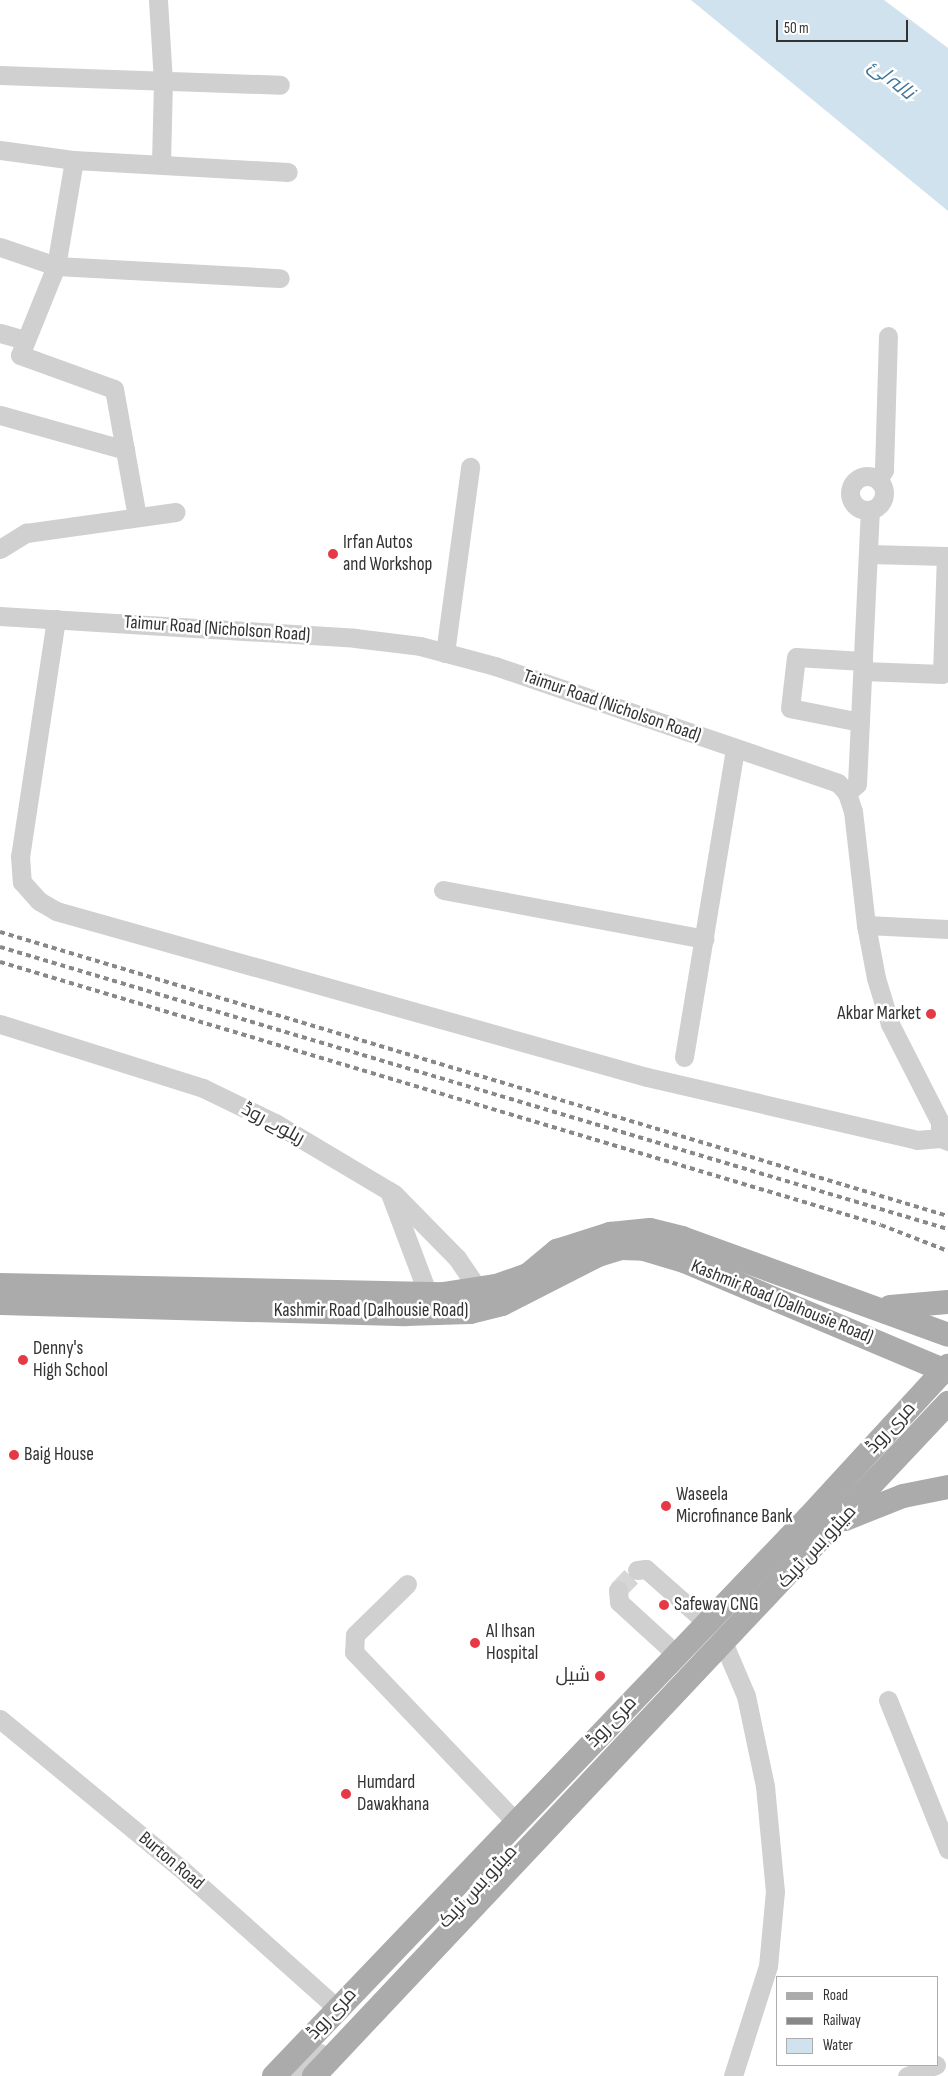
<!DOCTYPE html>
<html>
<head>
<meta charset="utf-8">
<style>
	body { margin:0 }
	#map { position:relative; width:948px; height:2076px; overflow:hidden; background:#fff; font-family:"Sofia Sans Condensed",Cairo,sans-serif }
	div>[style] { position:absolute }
	.water>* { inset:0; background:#cfe2ee }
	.minor-tunnel>* { height:19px; margin-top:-9.5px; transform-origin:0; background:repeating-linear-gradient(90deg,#d6d6d6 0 19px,transparent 0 28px) }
	.minor>* { height:19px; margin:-9.5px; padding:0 9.5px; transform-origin:9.5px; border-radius:9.5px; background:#d0d0d0 }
	.minor>.ring { margin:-9.5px; padding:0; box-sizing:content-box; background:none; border:19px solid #d0d0d0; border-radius:50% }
	.major>* { height:24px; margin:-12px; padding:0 12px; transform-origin:12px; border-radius:12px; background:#ababab }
	.rail>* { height:4px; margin-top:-2px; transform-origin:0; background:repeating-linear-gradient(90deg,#888 0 5px,transparent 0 9px) }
	.dots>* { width:14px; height:14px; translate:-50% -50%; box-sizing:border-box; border:2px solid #fff; border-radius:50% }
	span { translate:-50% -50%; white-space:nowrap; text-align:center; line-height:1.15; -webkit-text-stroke:5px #fff; paint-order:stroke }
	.poi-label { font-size:19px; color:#333 }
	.left { translate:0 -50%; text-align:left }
	.right { translate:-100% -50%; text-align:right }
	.street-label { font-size:19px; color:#333 }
	.water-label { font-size:20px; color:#3f7597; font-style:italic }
	.legend { position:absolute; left:776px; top:1976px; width:162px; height:90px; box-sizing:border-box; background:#fff; border:1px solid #adadad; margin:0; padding:6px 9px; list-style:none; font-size:15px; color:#333 }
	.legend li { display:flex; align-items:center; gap:10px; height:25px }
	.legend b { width:25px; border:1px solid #adadad }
	.scale { position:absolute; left:776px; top:20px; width:132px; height:22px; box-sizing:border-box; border:2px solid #333; border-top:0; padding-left:6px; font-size:15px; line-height:18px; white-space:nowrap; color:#333; -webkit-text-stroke:4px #fff; paint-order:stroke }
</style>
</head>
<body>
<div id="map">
	<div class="water">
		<div style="clip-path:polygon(691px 0,884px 0,948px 48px,948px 211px)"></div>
	</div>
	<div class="minor-tunnel">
		<div style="left:618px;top:1590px;width:28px;rotate:-46deg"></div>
	</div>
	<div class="minor">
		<div style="left:158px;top:0;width:81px;rotate:86.5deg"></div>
		<div style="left:163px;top:81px;width:83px;rotate:91.4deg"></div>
		<div style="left:0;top:75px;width:280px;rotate:2deg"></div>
		<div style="left:0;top:150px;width:75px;rotate:7.7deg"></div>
		<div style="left:74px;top:160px;width:214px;rotate:3.2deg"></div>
		<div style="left:74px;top:160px;width:108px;rotate:99.6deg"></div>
		<div style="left:56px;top:266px;width:96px;rotate:112deg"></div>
		<div style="left:20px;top:355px;width:100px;rotate:19.9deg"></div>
		<div style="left:114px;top:389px;width:130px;rotate:79.8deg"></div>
		<div style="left:0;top:247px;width:59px;rotate:18.7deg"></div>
		<div style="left:56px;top:266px;width:224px;rotate:3.1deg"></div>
		<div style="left:0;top:333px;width:18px;rotate:16deg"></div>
		<div style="left:0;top:415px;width:130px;rotate:15.6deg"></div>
		<div class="ring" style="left:850px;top:476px;width:15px;height:15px"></div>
		<div style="left:878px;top:480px;width:12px;rotate:-59deg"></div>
		<div style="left:884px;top:470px;width:134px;rotate:-88.3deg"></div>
		<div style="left:0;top:549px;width:31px;rotate:-32deg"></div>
		<div style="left:26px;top:533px;width:151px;rotate:-8deg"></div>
		<div style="left:0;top:616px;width:356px;rotate:3.5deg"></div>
		<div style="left:355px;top:638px;width:65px;rotate:7deg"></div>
		<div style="left:420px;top:646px;width:78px;rotate:14.9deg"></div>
		<div style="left:495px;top:666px;width:362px;rotate:18.8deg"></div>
		<div style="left:838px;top:783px;width:13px;rotate:48deg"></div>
		<div style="left:847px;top:793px;width:19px;rotate:72deg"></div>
		<div style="left:853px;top:811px;width:115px;rotate:83.5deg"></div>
		<div style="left:866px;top:925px;width:54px;rotate:79.3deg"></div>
		<div style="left:876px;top:978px;width:48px;rotate:73.1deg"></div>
		<div style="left:890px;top:1024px;width:110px;rotate:63deg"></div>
		<div style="left:940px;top:1122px;width:16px;rotate:90deg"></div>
		<div style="left:940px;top:1138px;width:9px;rotate:21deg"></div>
		<div style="left:56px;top:619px;width:240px;rotate:98.6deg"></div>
		<div style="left:20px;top:856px;width:26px;rotate:86deg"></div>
		<div style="left:22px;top:882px;width:25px;rotate:48deg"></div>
		<div style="left:39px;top:901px;width:20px;rotate:30deg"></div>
		<div style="left:56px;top:911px;width:614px;rotate:15.69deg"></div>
		<div style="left:647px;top:1077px;width:277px;rotate:13.1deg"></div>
		<div style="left:917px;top:1140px;width:23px;rotate:-5deg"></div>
		<div style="left:445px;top:653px;width:188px;rotate:-82.3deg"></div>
		<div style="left:863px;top:671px;width:79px;rotate:2.2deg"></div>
		<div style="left:942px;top:674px;width:118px;rotate:-88.1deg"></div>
		<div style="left:946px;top:556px;width:77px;rotate:-178.5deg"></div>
		<div style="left:860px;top:722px;width:71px;rotate:-168.7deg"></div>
		<div style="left:790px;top:708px;width:51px;rotate:-83.3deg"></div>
		<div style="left:796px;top:657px;width:67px;rotate:3.4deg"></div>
		<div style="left:847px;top:793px;width:13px;rotate:-42deg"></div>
		<div style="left:857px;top:784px;width:274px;rotate:-87.3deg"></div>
		<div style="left:443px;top:890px;width:266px;rotate:10.6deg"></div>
		<div style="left:866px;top:925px;width:82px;rotate:2.8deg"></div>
		<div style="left:0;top:1024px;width:213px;rotate:17.5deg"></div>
		<div style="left:203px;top:1088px;width:80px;rotate:25.9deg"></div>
		<div style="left:275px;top:1123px;width:139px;rotate:30.8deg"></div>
		<div style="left:394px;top:1194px;width:90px;rotate:45.5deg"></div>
		<div style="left:457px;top:1258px;width:50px;rotate:55.7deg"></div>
		<div style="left:684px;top:1057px;width:312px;rotate:-80.6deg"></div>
		<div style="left:389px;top:1191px;width:110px;rotate:69.3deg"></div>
		<div style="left:428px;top:1294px;width:11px;rotate:90deg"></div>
		<div style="left:637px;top:1570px;width:9px;rotate:-6deg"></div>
		<div style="left:646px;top:1569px;width:81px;rotate:41.5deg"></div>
		<div style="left:407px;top:1584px;width:73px;rotate:135.6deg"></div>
		<div style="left:355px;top:1635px;width:17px;rotate:93deg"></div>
		<div style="left:354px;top:1652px;width:235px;rotate:46.4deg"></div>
		<div style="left:618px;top:1590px;width:12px;rotate:85deg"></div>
		<div style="left:619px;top:1602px;width:79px;rotate:42.4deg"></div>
		<div style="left:723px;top:1642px;width:59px;rotate:66.9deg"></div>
		<div style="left:746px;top:1696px;width:92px;rotate:78.1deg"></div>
		<div style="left:765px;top:1786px;width:105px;rotate:84.6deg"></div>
		<div style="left:775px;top:1891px;width:75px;rotate:95.3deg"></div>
		<div style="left:768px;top:1966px;width:115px;rotate:107.7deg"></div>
		<div style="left:888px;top:1700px;width:161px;rotate:68.1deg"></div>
		<div style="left:0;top:1719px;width:231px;rotate:39.6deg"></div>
		<div style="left:178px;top:1866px;width:213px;rotate:41.8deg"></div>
		<div style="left:299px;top:2076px;width:31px;rotate:-48deg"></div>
		<div style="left:907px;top:2076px;width:31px;rotate:-21deg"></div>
	</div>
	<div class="major">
		<div style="left:0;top:1285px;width:443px;rotate:1.2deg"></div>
		<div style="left:443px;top:1294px;width:54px;rotate:-8.6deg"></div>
		<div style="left:496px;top:1286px;width:34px;rotate:-19deg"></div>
		<div style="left:528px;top:1275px;width:38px;rotate:-40deg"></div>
		<div style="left:557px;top:1251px;width:56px;rotate:-17.8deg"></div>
		<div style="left:610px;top:1234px;width:40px;rotate:-5.7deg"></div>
		<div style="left:650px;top:1230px;width:33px;rotate:14deg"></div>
		<div style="left:682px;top:1238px;width:283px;rotate:20deg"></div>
		<div style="left:0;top:1303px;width:406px;rotate:1.6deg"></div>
		<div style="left:406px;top:1314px;width:64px;rotate:-1.8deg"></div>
		<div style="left:470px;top:1312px;width:33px;rotate:-14deg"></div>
		<div style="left:502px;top:1304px;width:108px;rotate:-27deg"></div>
		<div style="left:598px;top:1255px;width:24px;rotate:-17deg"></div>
		<div style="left:621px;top:1248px;width:23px;rotate:2deg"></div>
		<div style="left:644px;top:1249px;width:42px;rotate:16.7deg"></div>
		<div style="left:684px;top:1261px;width:286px;rotate:22.8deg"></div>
		<div style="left:890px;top:1307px;width:58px;rotate:-4.9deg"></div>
		<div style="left:845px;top:1519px;width:62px;rotate:-21.6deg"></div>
		<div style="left:903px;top:1496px;width:46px;rotate:-11.3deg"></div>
		<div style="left:274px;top:2076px;width:772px;rotate:-46.26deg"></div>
		<div style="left:808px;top:1518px;width:207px;rotate:-47.4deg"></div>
		<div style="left:314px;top:2076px;width:925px;rotate:-46.71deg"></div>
	</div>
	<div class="rail">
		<div style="left:0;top:932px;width:990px;rotate:16.68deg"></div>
		<div style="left:0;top:947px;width:989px;rotate:16.57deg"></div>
		<div style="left:0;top:962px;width:919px;rotate:16.62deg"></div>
		<div style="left:881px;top:1225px;width:72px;rotate:21.2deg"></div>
	</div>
	<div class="dots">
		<div style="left:333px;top:554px;background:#e63946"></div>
		<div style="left:931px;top:1014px;background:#e63946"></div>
		<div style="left:23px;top:1360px;background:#e63946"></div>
		<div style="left:14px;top:1455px;background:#e63946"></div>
		<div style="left:666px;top:1506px;background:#e63946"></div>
		<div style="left:664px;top:1605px;background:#e63946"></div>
		<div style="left:475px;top:1643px;background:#e63946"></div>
		<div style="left:600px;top:1676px;background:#e63946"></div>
		<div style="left:346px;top:1794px;background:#e63946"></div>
	</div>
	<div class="poi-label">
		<span class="left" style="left:343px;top:554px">Irfan Autos<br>and Workshop</span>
		<span class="right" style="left:921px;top:1014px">Akbar Market</span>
		<span class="left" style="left:33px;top:1360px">Denny's<br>High School</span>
		<span class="left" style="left:24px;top:1455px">Baig House</span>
		<span class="left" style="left:676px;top:1506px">Waseela<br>Microfinance Bank</span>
		<span class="left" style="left:674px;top:1605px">Safeway CNG</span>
		<span class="left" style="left:486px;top:1643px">Al Ihsan<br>Hospital</span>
		<span class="right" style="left:590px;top:1676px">شیل</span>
		<span class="left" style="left:357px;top:1794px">Humdard<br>Dawakhana</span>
	</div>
	<div class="street-label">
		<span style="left:217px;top:629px;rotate:4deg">Taimur Road (Nicholson Road)</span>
		<span style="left:612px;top:706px;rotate:19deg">Taimur Road (Nicholson Road)</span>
		<span style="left:273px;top:1124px;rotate:28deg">ریلوے روڈ</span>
		<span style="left:782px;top:1302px;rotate:22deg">Kashmir Road (Dalhousie Road)</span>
		<span style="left:371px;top:1311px">Kashmir Road (Dalhousie Road)</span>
		<span style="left:891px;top:1428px;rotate:-47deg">مری روڈ</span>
		<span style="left:817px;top:1547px;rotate:-47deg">میٹرو بس ٹریک</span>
		<span style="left:612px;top:1722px;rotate:-46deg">مری روڈ</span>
		<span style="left:171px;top:1861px;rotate:40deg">Burton Road</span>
		<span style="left:478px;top:1887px;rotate:-47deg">میٹرو بس ٹریک</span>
		<span style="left:332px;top:2014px;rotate:-47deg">مری روڈ</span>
	</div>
	<div class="water-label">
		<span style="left:891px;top:80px;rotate:38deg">نالہ لئ</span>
	</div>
	<ul class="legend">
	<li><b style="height:6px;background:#ababab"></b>Road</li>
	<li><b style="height:6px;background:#888"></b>Railway</li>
	<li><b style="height:14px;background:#cfe2ee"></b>Water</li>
	</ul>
	<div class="scale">50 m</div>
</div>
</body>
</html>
